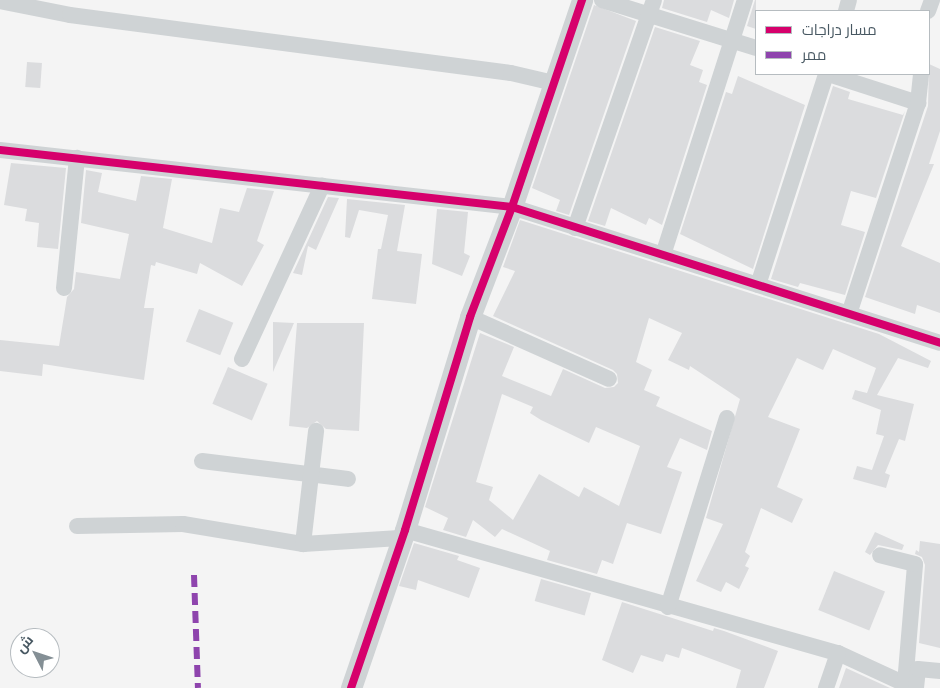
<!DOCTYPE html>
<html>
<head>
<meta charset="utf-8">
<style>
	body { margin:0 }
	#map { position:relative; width:940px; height:688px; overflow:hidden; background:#f4f4f4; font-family:Raleway,Cairo,sans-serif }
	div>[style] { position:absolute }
	.building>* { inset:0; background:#dbdcde; transform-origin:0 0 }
	.minor>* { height:16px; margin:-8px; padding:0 8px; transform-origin:8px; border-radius:8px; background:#cfd3d5 }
	.tertiary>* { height:21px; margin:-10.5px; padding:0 10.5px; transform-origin:10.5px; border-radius:10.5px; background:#cfd3d5 }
	.quiet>* { height:6px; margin-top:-3px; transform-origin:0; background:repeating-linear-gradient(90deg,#8e44ad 0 12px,transparent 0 18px) }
	.cycleway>* { height:8px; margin:-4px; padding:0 4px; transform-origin:4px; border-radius:4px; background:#d6006c }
	span { translate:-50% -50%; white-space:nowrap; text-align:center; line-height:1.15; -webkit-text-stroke:5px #fff; paint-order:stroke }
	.legend { position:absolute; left:755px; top:10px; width:175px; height:65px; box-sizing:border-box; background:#fff; border:1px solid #b6bcc0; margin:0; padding:6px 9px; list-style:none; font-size:15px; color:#485862 }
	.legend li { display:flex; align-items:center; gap:10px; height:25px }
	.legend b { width:25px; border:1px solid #b6bcc0 }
	.north { position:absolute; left:10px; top:628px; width:50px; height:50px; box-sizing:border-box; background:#fff; border:1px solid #b6bcc0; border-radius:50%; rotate:311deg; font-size:14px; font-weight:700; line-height:20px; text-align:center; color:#485862 }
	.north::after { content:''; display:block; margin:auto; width:18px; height:22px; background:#848f95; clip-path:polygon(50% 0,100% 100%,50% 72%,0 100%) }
</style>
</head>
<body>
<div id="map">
	<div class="building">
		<div style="clip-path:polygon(664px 0,734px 0,729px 18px,711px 10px,707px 22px,662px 8px)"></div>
		<div style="clip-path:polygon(755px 0,756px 0,756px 29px,747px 26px)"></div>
		<div style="clip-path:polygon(594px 5px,636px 21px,569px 215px,556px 211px,560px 200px,532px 188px)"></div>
		<div style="clip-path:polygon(655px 27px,700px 41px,690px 65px,703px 70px,699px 82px,707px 85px,662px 225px,649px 218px,646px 225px,611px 208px,605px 226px,588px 221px)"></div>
		<div style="left:27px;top:62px;width:15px;height:25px;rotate:4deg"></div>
		<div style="clip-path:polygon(929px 64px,940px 69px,940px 131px,929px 164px,934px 164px,901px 246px,940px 263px,940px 313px,917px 305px,915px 314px,865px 297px,928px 106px)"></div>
		<div style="clip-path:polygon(738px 76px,805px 105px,753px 269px,680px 234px,726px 92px,732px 94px)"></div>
		<div style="clip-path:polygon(833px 86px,850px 92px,848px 99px,903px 115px,905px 111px,876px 198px,851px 191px,841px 225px,865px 232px,845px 295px,800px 283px,798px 287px,771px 279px)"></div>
		<div style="clip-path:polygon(11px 163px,66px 168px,58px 249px,37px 247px,39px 223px,25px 221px,27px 209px,4px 205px)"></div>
		<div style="clip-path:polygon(86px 170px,102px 173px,98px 192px,136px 201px,141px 176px,172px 179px,163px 228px,212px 243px,220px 208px,239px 212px,247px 188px,274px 191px,257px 241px,264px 245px,242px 286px,200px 263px,197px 274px,156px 262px,155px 266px,151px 265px,144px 308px,154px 308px,144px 380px,43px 364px,42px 376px,0 371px,0 340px,59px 346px,67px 297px,74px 289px,76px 272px,120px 279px,129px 234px,81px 223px)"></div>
		<div style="clip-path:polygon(328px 197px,339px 198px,316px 250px,308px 246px,302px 275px,293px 273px)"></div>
		<div style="clip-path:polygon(347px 199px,405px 205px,397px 251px,422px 254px,416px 304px,372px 299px,378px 249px,381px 249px,388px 215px,359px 210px,350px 238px,345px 237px)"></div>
		<div style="clip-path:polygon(437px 209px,468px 212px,464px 253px,470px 256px,462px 276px,432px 264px)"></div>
		<div style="clip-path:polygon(evenodd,520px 220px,879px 334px,931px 361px,928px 368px,898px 358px,877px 395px,914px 404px,905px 441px,899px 439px,885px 473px,890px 475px,886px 488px,853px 479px,857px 466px,872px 470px,884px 436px,876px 434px,881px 410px,852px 399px,855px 390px,867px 393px,876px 368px,833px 349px,823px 370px,797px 358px,768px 417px,800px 429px,777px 487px,803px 499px,792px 523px,761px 508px,745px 552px,750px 556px,745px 566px,749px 568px,739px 589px,726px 582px,721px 592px,696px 581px,723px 524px,706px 518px,740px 399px,690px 366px,689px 370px,668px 360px,682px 333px,649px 318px,636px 362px,652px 370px,644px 390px,660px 397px,656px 406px,712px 431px,707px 450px,680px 438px,667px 467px,682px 472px,661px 534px,627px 523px,613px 564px,602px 560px,597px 574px,547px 560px,550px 551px,502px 529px,495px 537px,473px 520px,466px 537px,443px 530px,448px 518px,425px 507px,480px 333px,514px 347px,502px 376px,551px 396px,563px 369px,605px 388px,614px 387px,618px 383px,617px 374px,613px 370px,493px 316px,515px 271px,503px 267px,520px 220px,502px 394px,533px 407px,530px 413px,541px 420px,589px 443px,596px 427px,640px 446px,619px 506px,584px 487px,579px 497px,539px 474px,513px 520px,489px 500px,493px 487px,476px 482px,502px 394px)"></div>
		<div style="left:199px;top:309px;width:37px;height:35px;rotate:22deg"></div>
		<div style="clip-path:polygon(273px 322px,294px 323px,273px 372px)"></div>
		<div style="clip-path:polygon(297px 323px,364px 323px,359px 431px,326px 429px,317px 421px,307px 428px,289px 426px)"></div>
		<div style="left:228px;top:367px;width:43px;height:40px;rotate:23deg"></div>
		<div style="clip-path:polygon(875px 532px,904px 545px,902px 550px,878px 545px,870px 555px,865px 552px)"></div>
		<div style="clip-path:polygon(920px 541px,940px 544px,940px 648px,919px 643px,925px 565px,922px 557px,915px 554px,916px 550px,919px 552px)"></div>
		<div style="clip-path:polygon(414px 543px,459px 556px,457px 560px,480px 568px,469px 598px,418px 580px,416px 590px,399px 586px)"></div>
		<div style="left:834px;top:571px;width:55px;height:42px;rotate:22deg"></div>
		<div style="left:541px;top:579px;width:52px;height:23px;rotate:16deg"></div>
		<div style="clip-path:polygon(622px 602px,713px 631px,714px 628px,724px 631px,778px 651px,764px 688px,736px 688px,741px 670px,682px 648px,679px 658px,666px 654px,663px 662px,641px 655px,633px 673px,602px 660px)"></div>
		<div style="clip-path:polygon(846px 668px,890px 688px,839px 688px)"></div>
	</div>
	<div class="minor">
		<div style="left:602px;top:0;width:161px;rotate:17.3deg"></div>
		<div style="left:0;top:1px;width:71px;rotate:11.3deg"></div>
		<div style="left:70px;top:15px;width:445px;rotate:7.5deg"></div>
		<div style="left:511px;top:73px;width:44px;rotate:13.1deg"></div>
		<div style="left:846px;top:11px;width:11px;rotate:-75deg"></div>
		<div style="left:928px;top:11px;width:12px;rotate:-70deg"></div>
		<div style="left:828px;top:74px;width:95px;rotate:17.9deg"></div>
		<div style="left:0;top:150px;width:515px;rotate:6.35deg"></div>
		<div style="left:512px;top:207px;width:449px;rotate:17.6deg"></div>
		<div style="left:575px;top:228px;width:241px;rotate:-70.9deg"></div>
		<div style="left:663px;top:255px;width:268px;rotate:-72.2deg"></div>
		<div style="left:758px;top:285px;width:222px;rotate:-72.1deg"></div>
		<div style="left:64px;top:288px;width:131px;rotate:-84.3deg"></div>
		<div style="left:849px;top:314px;width:222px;rotate:-71.9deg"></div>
		<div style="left:918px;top:103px;width:29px;rotate:-84deg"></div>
		<div style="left:470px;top:317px;width:152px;rotate:24deg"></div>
		<div style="left:242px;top:359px;width:191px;rotate:-65.2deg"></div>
		<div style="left:202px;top:461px;width:147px;rotate:7deg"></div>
		<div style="left:77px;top:526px;width:106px;rotate:-1.1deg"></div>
		<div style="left:183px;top:524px;width:122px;rotate:9.5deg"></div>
		<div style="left:303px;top:544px;width:97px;rotate:-3.5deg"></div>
		<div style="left:405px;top:530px;width:450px;rotate:15.9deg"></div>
		<div style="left:838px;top:653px;width:74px;rotate:24.8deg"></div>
		<div style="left:905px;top:684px;width:120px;rotate:-85.2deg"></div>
		<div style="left:915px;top:564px;width:36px;rotate:-166deg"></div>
		<div style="left:303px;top:544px;width:114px;rotate:-83.4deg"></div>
		<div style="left:668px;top:607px;width:198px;rotate:-72.7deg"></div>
		<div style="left:826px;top:688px;width:37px;rotate:-71deg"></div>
		<div style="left:916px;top:688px;width:19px;rotate:-84deg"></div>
		<div style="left:918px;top:669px;width:22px;rotate:5deg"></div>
	</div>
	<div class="tertiary">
		<div style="left:351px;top:688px;width:167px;rotate:-71.1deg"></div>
		<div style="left:405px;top:530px;width:223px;rotate:-73deg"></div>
		<div style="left:470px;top:317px;width:118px;rotate:-69.1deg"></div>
		<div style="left:512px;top:207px;width:219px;rotate:-71.3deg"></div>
	</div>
	<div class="quiet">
		<div style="left:194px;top:575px;width:113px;rotate:88deg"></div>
	</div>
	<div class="cycleway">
		<div style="left:0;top:150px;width:515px;rotate:6.35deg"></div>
		<div style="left:512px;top:207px;width:449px;rotate:17.6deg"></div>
		<div style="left:351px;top:688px;width:167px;rotate:-71.1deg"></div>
		<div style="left:405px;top:530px;width:223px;rotate:-73deg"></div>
		<div style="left:470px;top:317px;width:118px;rotate:-69.1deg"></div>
		<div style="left:512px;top:207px;width:219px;rotate:-71.3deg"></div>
	</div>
	<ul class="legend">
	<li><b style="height:6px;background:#d6006c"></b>مسار دراجات</li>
	<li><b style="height:6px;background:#8e44ad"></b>ممر</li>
	</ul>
	<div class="north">ش</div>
</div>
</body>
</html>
